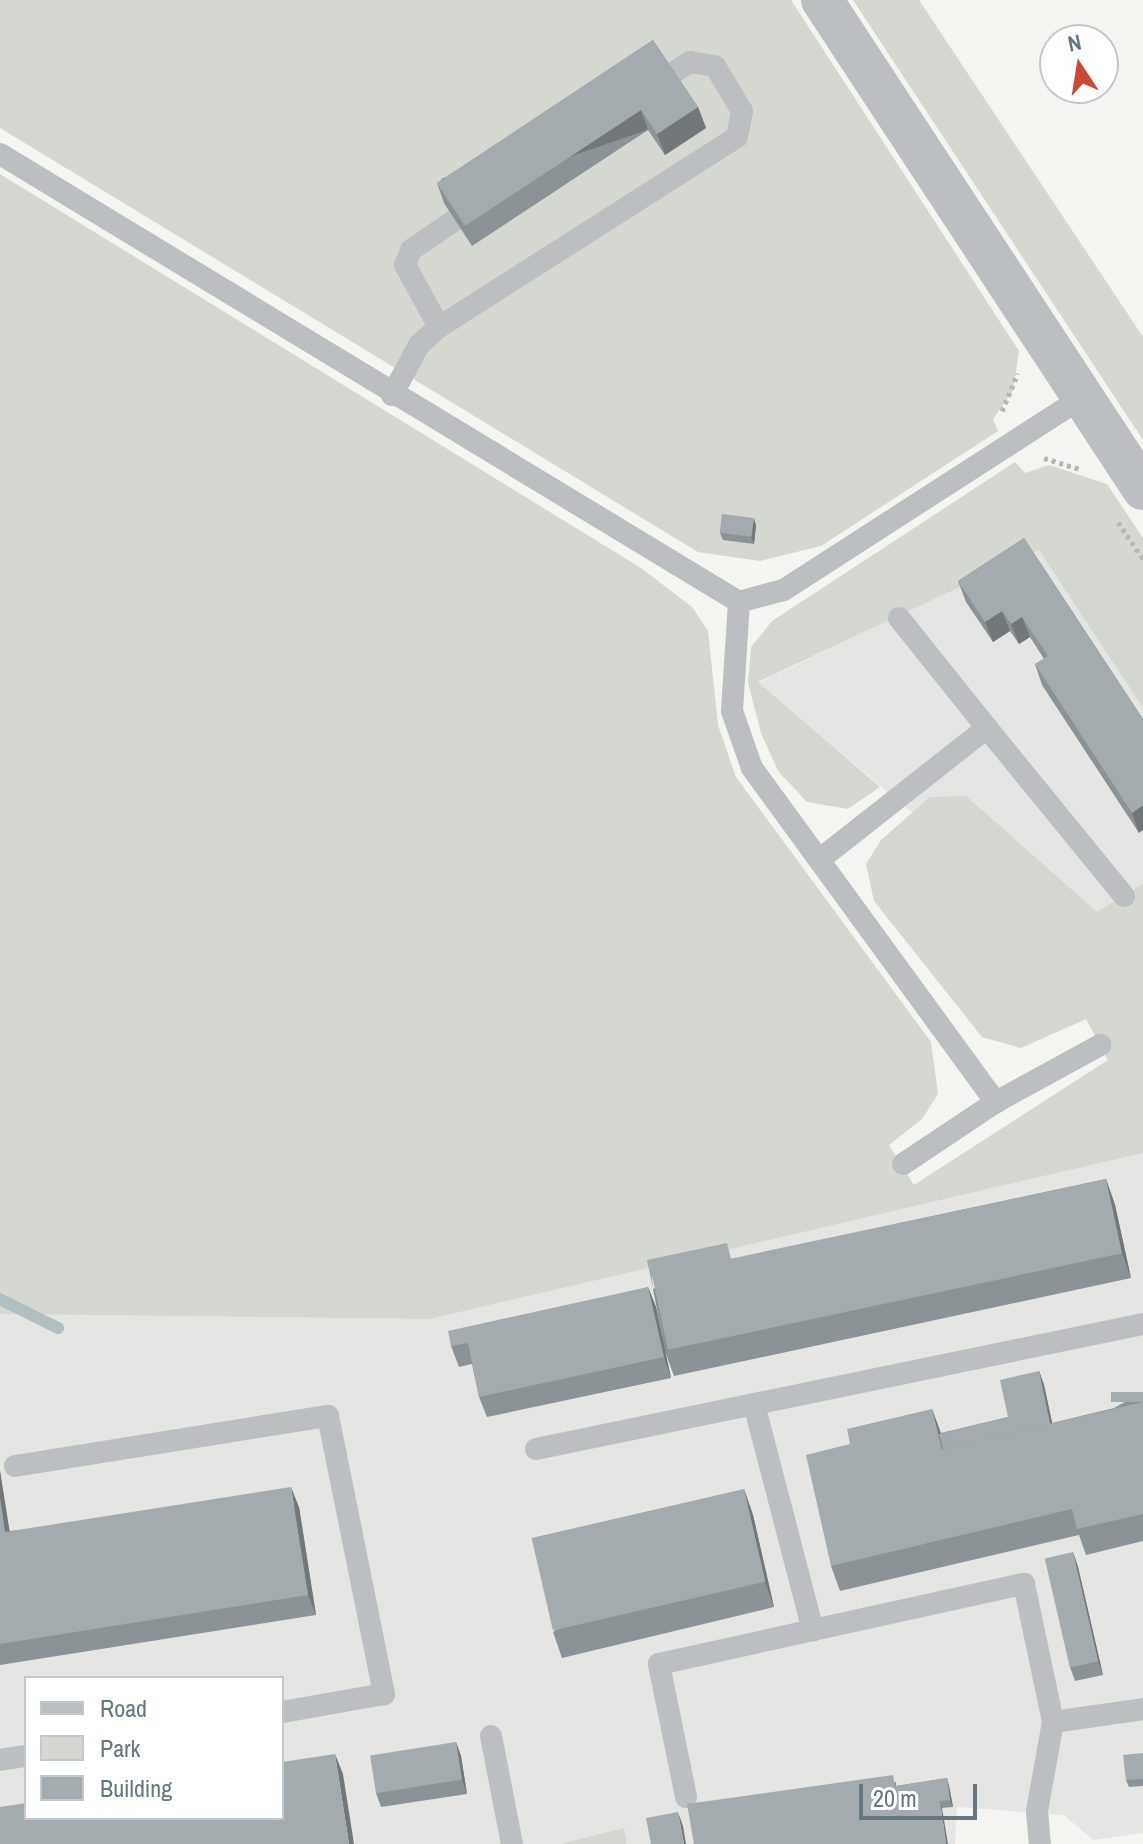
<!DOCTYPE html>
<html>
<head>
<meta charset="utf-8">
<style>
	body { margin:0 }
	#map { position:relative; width:1143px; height:1844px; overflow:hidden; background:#f4f4f1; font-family:"Archivo Narrow",sans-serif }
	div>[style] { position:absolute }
	.built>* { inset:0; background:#e5e5e4 }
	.green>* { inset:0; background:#d4d8d0 }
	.stream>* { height:12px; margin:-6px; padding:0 6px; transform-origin:6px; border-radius:6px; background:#b2bfc1 }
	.path>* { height:5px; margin-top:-2.5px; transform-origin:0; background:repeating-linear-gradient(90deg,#b5b8ba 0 4px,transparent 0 8px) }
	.service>* { height:22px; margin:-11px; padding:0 11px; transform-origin:11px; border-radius:11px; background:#bbbfc2 }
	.minor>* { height:42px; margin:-21px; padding:0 21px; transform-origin:21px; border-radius:21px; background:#bbbfc2 }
	.wall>* { inset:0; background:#8c9396 }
	.shaded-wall>* { inset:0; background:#72787a; transform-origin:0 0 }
	.building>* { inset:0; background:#a3abaf; transform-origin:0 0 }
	span { translate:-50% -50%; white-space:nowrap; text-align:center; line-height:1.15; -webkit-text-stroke:8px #fff; paint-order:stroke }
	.legend { position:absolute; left:24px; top:1676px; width:260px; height:144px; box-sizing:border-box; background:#fff; border:2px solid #c2c8cb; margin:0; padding:10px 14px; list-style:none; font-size:24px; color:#66767e }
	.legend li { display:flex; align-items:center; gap:16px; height:40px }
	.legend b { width:40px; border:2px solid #c2c8cb }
	.north { position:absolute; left:1039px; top:24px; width:80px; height:80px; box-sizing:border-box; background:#fff; border:2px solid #c2c8cb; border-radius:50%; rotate:348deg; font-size:22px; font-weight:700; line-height:32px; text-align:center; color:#66767e }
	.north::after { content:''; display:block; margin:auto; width:28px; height:36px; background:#cf4836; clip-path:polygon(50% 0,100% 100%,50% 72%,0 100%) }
	.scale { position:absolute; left:859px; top:1784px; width:118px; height:36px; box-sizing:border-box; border:4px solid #66767e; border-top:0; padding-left:10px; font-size:24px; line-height:28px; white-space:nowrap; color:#66767e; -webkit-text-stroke:6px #fff; paint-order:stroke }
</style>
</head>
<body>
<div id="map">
	<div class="built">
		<div style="clip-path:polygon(1039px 549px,1143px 708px,1143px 1007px,758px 683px)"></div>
		<div style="clip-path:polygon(evenodd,1143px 1153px,1143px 1833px,1093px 1840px,1064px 1815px,957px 1807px,955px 1844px,627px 1844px,624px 1828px,559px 1844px,0 1844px,0 1314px,430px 1319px,1143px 1153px,26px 1678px,282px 1678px,282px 1818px,26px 1818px,26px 1678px)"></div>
	</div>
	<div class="green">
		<div style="clip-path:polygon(0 0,791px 0,1019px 351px,1013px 391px,993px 419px,998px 431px,821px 546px,760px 561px,698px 552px,0 128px)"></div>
		<div style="clip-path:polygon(853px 0,919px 0,1143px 337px,1143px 440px)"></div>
		<div style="clip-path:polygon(0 174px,641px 568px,692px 607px,708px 631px,718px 725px,736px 777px,931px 1042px,938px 1094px,922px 1119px,889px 1145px,914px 1185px,1108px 1060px,1086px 1019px,1021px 1048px,982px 1037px,874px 901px,866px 864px,881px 840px,930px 797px,966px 796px,1097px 912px,1143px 884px,1143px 1153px,430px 1319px,0 1314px)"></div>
		<div style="clip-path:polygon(1015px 462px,1025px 473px,1049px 465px,1107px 484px,1143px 538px,1143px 708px,1039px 550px,758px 682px,880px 787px,848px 809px,807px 802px,778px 771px,761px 733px,748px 683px,751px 647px,772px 621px)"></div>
		<div style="clip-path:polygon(624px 1828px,627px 1844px,559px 1844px)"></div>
	</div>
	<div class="stream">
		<div style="left:0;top:1299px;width:65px;rotate:26.6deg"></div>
	</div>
	<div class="path">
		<div style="left:1002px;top:411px;width:41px;rotate:-67.2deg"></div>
		<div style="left:1044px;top:458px;width:38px;rotate:17deg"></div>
		<div style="left:1118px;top:522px;width:45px;rotate:56deg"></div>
	</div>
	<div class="service">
		<div style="left:0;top:154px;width:864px;rotate:31.23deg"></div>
		<div style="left:439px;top:327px;width:71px;rotate:-118.7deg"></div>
		<div style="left:405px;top:265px;width:16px;rotate:-68deg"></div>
		<div style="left:411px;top:250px;width:53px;rotate:-34.3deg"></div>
		<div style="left:392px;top:395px;width:57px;rotate:-61.6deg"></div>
		<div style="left:419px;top:345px;width:27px;rotate:-42deg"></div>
		<div style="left:439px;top:327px;width:353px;rotate:-32.5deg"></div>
		<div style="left:737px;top:137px;width:26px;rotate:-79deg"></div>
		<div style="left:742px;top:111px;width:52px;rotate:-121deg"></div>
		<div style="left:715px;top:66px;width:25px;rotate:-171deg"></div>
		<div style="left:690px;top:62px;width:22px;rotate:148deg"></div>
		<div style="left:1083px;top:397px;width:357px;rotate:147.2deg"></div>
		<div style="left:783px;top:590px;width:46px;rotate:164.7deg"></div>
		<div style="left:739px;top:602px;width:109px;rotate:93.7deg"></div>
		<div style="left:732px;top:711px;width:60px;rotate:70.7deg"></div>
		<div style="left:752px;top:768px;width:414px;rotate:53.9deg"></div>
		<div style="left:996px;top:1102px;width:119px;rotate:-28.7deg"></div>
		<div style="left:899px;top:618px;width:141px;rotate:51.3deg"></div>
		<div style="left:819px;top:860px;width:214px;rotate:-38.2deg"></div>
		<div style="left:987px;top:728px;width:217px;rotate:50.8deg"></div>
		<div style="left:903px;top:1164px;width:112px;rotate:-33.7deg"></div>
		<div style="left:754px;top:1404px;width:234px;rotate:75.4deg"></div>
		<div style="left:536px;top:1449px;width:620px;rotate:-11.64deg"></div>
		<div style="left:15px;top:1466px;width:317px;rotate:-9.1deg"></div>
		<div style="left:328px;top:1416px;width:284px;rotate:78.6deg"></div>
		<div style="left:384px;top:1694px;width:104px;rotate:170deg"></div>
		<div style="left:1053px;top:1722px;width:91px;rotate:-8.2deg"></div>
		<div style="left:491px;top:1736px;width:110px;rotate:79deg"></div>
		<div style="left:0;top:1760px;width:26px;rotate:-9deg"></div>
		<div style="left:686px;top:1797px;width:136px;rotate:-101.5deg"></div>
		<div style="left:659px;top:1664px;width:374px;rotate:-12.4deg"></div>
		<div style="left:1024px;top:1584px;width:141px;rotate:78.1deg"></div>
		<div style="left:1053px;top:1722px;width:90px;rotate:100.2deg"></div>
		<div style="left:1037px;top:1811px;width:33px;rotate:85deg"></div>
	</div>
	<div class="minor">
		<div style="left:822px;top:0;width:585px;rotate:56.72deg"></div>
	</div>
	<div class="wall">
		<div style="clip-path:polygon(653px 40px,698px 107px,706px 128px,665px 155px,648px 130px,472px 246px,444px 203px,437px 183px)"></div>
		<div style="clip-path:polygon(756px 525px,754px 544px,723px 540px,720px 533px)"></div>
		<div style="clip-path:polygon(1024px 538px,1143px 719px,1139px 833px,1042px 685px,1035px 664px,1044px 659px,1030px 637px,1019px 644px,1010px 631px,993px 642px,966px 602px,958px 581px)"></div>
		<div style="clip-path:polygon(1106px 1179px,1115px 1205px,1131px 1278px,674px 1376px,665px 1351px,671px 1378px,487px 1417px,479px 1397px,472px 1364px,459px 1367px,451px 1346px,648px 1287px,656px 1307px,664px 1345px,653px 1289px,733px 1259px)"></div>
		<div style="clip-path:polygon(1039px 1371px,1044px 1385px,1052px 1423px,1114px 1408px,1143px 1392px,1143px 1541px,1086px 1555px,1079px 1535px,840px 1591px,831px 1566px,850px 1444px,932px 1409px,941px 1433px,1008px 1417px)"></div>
		<div style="clip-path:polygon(0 1471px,9px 1531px,299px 1507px,316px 1615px,0 1665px)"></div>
		<div style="clip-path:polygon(744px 1489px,753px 1515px,774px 1607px,562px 1658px,553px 1632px)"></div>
		<div style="clip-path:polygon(1073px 1552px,1078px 1567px,1103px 1675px,1075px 1681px,1070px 1667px)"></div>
		<div style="clip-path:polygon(456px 1742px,461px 1756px,467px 1794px,381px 1807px,376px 1793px)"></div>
		<div style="clip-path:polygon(1143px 1753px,1143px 1786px,1129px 1787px,1126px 1780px)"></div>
		<div style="clip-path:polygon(947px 1778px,949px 1786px,953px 1807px,942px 1808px,687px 1804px,896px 1782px,896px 1786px)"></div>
	</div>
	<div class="shaded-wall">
		<div style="clip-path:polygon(698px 107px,706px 128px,665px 155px,657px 134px)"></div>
		<div style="left:641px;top:110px;width:21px;height:211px;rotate:71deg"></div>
		<div style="clip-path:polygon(754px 518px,756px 525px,754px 544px,751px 537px)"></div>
		<div style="clip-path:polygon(1002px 611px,1010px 631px,993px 642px,985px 622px)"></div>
		<div style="clip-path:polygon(1022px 617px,1030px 637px,1019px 644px,1011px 624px)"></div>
		<div style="clip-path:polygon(1143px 805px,1143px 830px,1139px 833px,1132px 813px)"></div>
		<div style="clip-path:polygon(1106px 1179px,1115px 1205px,1131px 1278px,1122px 1253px)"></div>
		<div style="clip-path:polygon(648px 1287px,656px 1307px,671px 1378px,664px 1357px)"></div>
		<div style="clip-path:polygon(1039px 1371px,1044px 1385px,1058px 1450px,1053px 1436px)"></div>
		<div style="clip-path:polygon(932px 1409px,941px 1434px,948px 1460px,942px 1449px)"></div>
		<div style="clip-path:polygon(0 1471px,13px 1552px,5px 1532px,0 1498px)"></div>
		<div style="clip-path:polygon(291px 1487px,299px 1507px,316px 1615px,308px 1595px)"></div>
		<div style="clip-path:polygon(744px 1489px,753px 1515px,774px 1607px,765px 1582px)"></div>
		<div style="clip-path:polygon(1073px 1552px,1078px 1567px,1103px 1675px,1098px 1661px)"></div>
		<div style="clip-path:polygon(456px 1742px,461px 1756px,467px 1794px,462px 1780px)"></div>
		<div style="clip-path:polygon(335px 1754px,343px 1774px,354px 1844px,349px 1844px)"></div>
		<div style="clip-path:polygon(947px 1778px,949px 1786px,953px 1807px,950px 1800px)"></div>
		<div style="clip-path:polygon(940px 1801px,942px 1808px,948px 1844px,946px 1844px)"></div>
		<div style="clip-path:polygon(678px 1812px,683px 1826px,686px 1844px,684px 1844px)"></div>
	</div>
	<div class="building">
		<div style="clip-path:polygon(653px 40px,698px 107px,657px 134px,641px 110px,465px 226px,437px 183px)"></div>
		<div style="left:722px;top:514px;width:32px;height:19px;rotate:7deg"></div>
		<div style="clip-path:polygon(1024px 538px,1143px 719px,1143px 805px,1132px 813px,1035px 664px,1048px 656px,1022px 617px,1011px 624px,1002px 611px,985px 622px,958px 581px)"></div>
		<div style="left:1106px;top:1179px;width:76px;height:464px;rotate:78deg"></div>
		<div style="clip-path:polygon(727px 1243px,731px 1259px,652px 1276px,653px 1289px,647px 1260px)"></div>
		<div style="clip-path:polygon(648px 1287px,664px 1357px,479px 1397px,468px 1343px,451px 1346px,448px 1331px)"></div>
		<div style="clip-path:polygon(1039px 1371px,1050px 1424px,943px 1449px,939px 1434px,1008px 1417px,1000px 1380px)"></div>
		<div style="left:1143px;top:1392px;width:10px;height:32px;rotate:90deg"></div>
		<div style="clip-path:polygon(1143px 1402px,1143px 1514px,1077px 1529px,1072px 1509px,831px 1566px,806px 1455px,850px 1444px,847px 1429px,932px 1409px,942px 1449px)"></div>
		<div style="clip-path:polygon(291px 1487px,308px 1595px,0 1644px,0 1498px,5px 1532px)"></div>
		<div style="left:744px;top:1489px;width:95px;height:218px;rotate:77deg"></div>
		<div style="left:1073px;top:1552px;width:112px;height:29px;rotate:77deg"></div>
		<div style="left:456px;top:1742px;width:38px;height:87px;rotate:81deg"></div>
		<div style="clip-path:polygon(1143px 1753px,1143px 1779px,1126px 1780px,1123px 1755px)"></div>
		<div style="clip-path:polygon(335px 1754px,349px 1844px,0 1844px,0 1807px,26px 1803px,26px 1818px,282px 1818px,282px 1762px)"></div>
		<div style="clip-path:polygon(893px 1775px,895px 1786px,947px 1778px,950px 1800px,940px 1801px,946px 1844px,694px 1844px,687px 1804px)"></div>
		<div style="clip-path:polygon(678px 1812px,684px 1844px,651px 1844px,646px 1818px)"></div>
	</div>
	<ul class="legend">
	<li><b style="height:10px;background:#bbbfc2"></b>Road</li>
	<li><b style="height:22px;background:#d4d8d0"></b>Park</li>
	<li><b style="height:22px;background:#a3abaf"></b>Building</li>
	</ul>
	<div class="north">N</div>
	<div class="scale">20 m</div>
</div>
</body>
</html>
